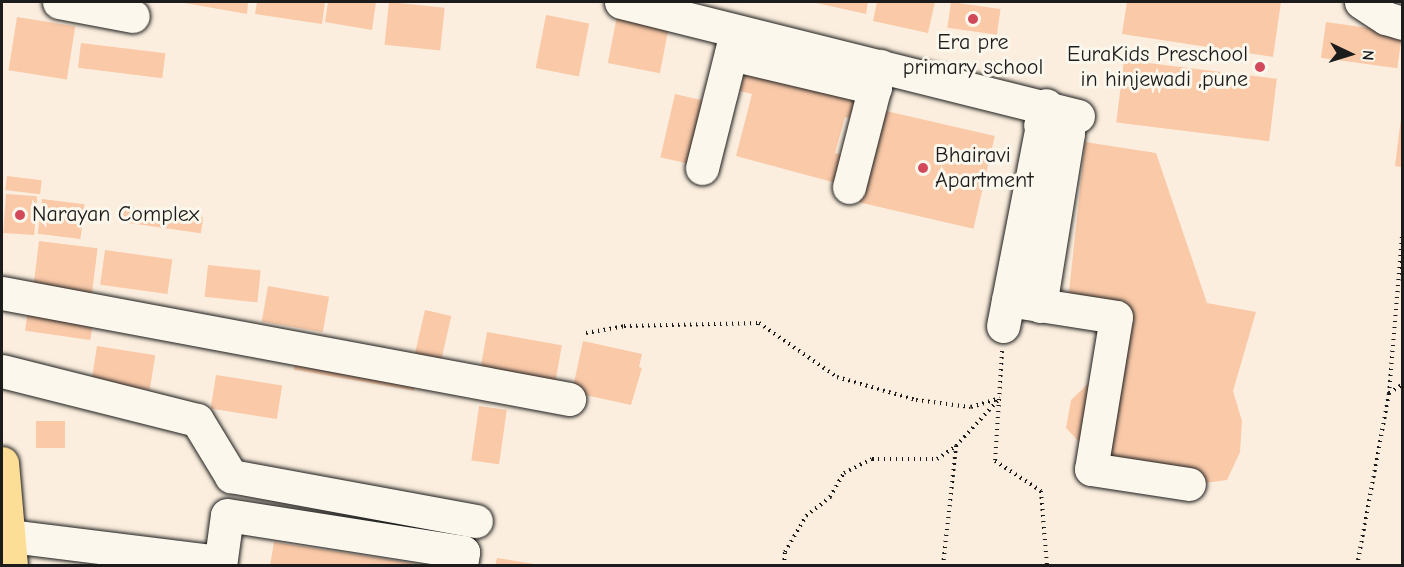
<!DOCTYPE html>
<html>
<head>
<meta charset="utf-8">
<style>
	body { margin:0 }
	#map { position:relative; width:1404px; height:567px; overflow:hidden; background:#fbeede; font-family:"Comic Neue",sans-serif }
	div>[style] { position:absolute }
	.building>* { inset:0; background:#f9c9a8; transform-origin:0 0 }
	.path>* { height:4px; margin-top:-2px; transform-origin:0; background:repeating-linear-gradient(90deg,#1c1c1c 0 1.5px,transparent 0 6px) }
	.roads { filter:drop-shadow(0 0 2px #1c1c1c) drop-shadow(0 0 2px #1c1c1c) }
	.minor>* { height:33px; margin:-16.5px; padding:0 16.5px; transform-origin:16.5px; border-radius:16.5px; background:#fbf7ec }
	.major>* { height:33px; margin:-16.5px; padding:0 16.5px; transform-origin:16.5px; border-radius:16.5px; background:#fdde96 }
	.dots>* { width:16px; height:16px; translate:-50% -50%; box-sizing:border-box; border:3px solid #fbf7ec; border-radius:50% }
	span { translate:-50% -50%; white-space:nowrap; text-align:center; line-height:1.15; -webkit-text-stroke:6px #fbf7ec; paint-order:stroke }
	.poi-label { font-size:22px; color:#1c1c1c }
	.right { translate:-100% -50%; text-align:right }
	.left { translate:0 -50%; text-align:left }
	.frame { position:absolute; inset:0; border:3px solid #1c1c1c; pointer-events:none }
	.north { position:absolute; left:1320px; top:24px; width:60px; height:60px; -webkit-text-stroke:4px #fbf7ec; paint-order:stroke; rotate:94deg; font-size:16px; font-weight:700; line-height:24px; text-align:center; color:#1c1c1c }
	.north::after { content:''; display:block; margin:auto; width:21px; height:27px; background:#1c1c1c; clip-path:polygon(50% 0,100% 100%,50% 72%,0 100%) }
</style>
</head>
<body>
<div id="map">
	<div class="building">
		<div style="clip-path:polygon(179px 2px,248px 2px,247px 14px)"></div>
		<div style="clip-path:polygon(257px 2px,325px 2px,322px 24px,255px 14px)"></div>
		<div style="clip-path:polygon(328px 2px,376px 2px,372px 30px,325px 22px)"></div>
		<div style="left:389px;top:2px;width:56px;height:43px;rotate:6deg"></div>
		<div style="clip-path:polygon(812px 2px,868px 2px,866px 14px)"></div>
		<div style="clip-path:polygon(877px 2px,935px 2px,928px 33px,873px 21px)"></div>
		<div style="left:951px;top:2px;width:50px;height:26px;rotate:8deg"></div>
		<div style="clip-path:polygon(1127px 2px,1281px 2px,1273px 57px,1122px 34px)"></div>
		<div style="left:546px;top:15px;width:44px;height:54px;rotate:11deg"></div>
		<div style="left:617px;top:16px;width:53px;height:48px;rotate:11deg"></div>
		<div style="left:17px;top:17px;width:59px;height:54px;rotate:9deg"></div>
		<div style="left:1326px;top:22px;width:77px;height:36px;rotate:8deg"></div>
		<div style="left:81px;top:43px;width:85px;height:25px;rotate:7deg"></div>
		<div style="left:1124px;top:60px;width:154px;height:63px;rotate:7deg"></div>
		<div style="clip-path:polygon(747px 64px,859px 93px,852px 119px,845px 117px,835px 153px,843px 155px,836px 183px,736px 156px,752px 94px,740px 91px)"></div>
		<div style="left:675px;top:94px;width:31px;height:65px;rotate:13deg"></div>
		<div style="left:873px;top:108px;width:125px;height:95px;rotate:13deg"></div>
		<div style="clip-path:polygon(1401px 118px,1402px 118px,1402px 167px,1395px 166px)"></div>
		<div style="clip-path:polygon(1085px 142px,1156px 153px,1207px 303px,1256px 312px,1233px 391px,1242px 421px,1240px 452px,1227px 480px,1196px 484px,1180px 498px,1083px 446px,1066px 428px,1071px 400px,1113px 360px,1069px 292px)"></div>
		<div style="left:7px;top:176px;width:35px;height:14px;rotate:7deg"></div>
		<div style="left:6px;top:194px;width:31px;height:39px;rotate:4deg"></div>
		<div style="left:42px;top:199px;width:43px;height:35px;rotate:7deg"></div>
		<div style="left:122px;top:206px;width:82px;height:16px;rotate:8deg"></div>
		<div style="left:39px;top:241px;width:59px;height:46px;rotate:7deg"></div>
		<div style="left:105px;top:250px;width:68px;height:35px;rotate:8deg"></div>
		<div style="left:208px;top:265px;width:53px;height:32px;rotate:6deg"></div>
		<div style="left:268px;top:286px;width:62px;height:36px;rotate:10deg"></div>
		<div style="left:29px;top:303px;width:66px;height:28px;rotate:8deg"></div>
		<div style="left:425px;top:310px;width:27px;height:46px;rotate:13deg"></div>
		<div style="left:487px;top:332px;width:76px;height:40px;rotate:10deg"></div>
		<div style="clip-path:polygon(583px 341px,642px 354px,639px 367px,642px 368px,631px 405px,572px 392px)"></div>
		<div style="left:97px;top:346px;width:59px;height:35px;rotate:9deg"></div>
		<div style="left:298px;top:346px;width:122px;height:24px;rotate:10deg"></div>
		<div style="left:216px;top:375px;width:67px;height:34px;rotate:9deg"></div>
		<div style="left:479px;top:406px;width:28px;height:55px;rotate:8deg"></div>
		<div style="left:36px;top:421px;width:29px;height:27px"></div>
		<div style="clip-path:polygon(274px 542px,418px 564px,418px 566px,270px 566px)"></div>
		<div style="clip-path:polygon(497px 558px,534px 564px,534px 566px,495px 566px)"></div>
	</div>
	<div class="path">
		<div style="left:586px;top:333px;width:39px;rotate:-10deg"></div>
		<div style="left:624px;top:326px;width:135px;rotate:-1.3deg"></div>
		<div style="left:759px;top:323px;width:95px;rotate:34.7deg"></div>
		<div style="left:837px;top:377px;width:82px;rotate:16.2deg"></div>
		<div style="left:916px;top:400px;width:55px;rotate:7.3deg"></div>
		<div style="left:971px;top:407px;width:30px;rotate:-17deg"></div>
		<div style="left:1002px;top:351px;width:110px;rotate:93.6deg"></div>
		<div style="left:995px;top:461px;width:55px;rotate:33.1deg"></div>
		<div style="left:1041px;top:491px;width:75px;rotate:85.4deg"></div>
		<div style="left:1389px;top:393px;width:15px;rotate:-32deg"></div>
		<div style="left:784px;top:566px;width:14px;rotate:-86deg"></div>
		<div style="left:785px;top:552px;width:42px;rotate:-59.7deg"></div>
		<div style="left:806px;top:516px;width:31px;rotate:-38deg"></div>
		<div style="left:830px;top:497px;width:28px;rotate:-60deg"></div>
		<div style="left:844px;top:473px;width:31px;rotate:-27deg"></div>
		<div style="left:872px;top:459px;width:65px"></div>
		<div style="left:937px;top:459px;width:23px;rotate:-34deg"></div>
		<div style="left:956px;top:446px;width:64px;rotate:-47.5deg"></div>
		<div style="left:943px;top:566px;width:121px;rotate:-83.8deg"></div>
		<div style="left:1357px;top:566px;width:175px;rotate:-79.5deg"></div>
		<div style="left:1389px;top:394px;width:159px;rotate:-85.3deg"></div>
	</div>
	<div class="roads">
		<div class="minor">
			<div style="left:59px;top:2px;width:75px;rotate:10.7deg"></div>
			<div style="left:621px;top:2px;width:471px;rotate:14deg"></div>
			<div style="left:1361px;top:2px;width:30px;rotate:33deg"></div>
			<div style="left:1386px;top:18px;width:17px;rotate:17deg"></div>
			<div style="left:731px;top:54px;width:148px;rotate:13.3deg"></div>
			<div style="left:702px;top:168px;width:139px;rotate:-75.9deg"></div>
			<div style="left:849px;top:187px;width:125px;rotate:-75.6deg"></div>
			<div style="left:2px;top:293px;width:577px;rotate:10.59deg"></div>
			<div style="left:1008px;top:300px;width:109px;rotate:8.9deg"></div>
			<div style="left:1116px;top:317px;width:154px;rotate:99.3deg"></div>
			<div style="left:1091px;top:469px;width:99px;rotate:8.7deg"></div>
			<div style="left:1040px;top:306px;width:175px;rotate:-80.8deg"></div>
			<div style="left:1068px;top:133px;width:29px;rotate:-164deg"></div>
			<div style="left:1003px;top:326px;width:225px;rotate:-79deg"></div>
			<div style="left:2px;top:371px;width:201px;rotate:14.1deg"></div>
			<div style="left:197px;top:420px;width:66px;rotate:58.7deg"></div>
			<div style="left:231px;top:476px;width:249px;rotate:10.4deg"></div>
			<div style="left:2px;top:535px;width:220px;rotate:7.1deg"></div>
			<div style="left:220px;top:566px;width:51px;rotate:-82.2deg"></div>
			<div style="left:227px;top:515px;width:239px;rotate:8.9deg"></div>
			<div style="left:463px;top:552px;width:14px;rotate:98deg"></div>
		</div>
		<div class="major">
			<div style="left:2px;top:463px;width:103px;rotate:85deg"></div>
		</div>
	</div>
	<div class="dots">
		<div style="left:973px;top:19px;background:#d1495b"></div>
		<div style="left:1260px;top:67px;background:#d1495b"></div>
		<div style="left:923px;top:168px;background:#d1495b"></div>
		<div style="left:20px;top:215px;background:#d1495b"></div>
	</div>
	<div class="poi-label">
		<span style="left:973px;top:55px">Era pre<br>primary school</span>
		<span class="right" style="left:1248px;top:67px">EuraKids Preschool<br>in hinjewadi ,pune</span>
		<span class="left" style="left:935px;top:168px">Bhairavi<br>Apartment</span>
		<span class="left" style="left:32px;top:215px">Narayan Complex</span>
	</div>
	<div class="frame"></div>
	<div class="north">N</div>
</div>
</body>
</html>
